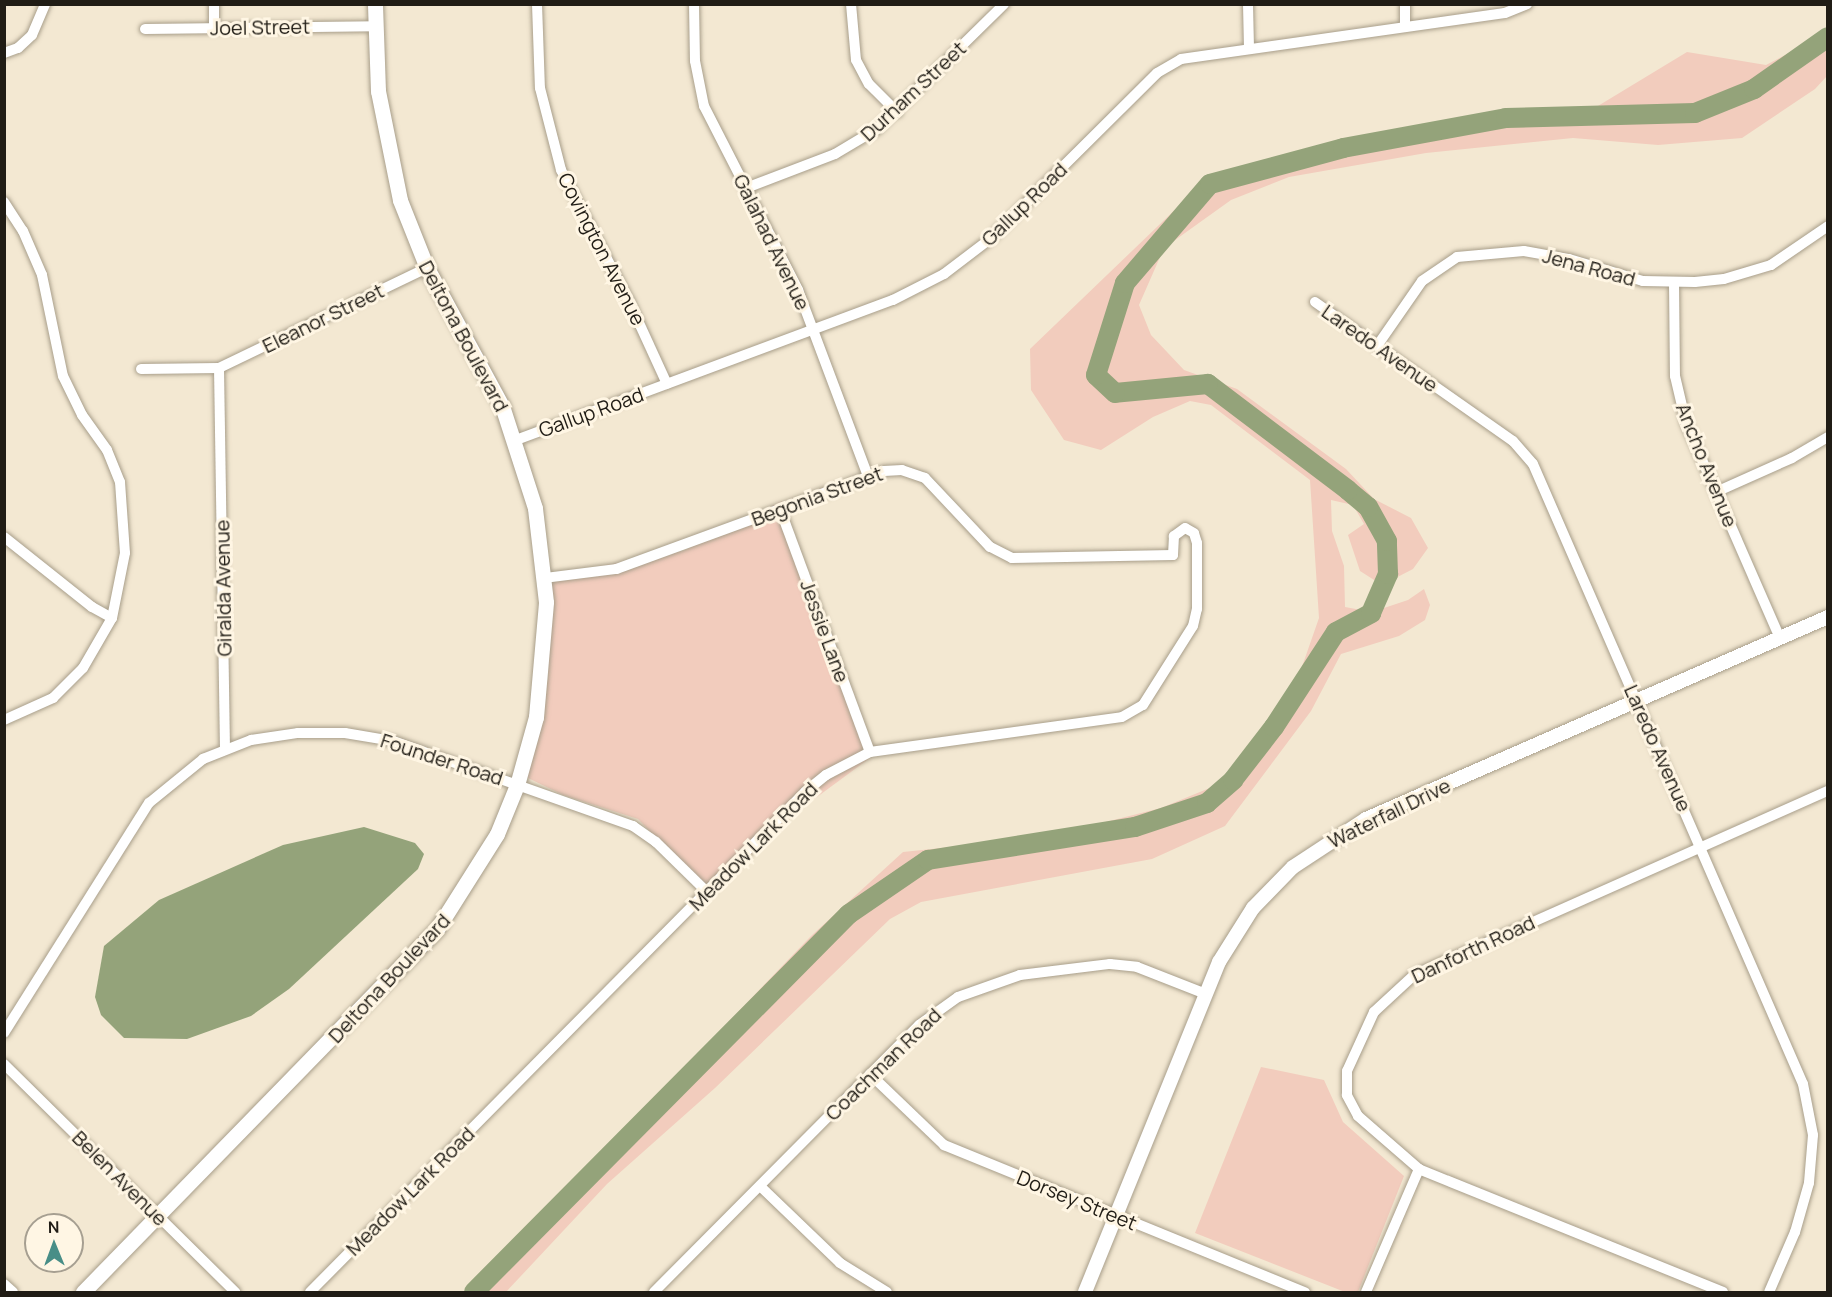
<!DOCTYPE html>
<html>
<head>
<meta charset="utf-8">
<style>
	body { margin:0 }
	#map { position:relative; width:1832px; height:1297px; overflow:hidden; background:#f3e8d2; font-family:Manrope,sans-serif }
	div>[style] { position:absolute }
	.green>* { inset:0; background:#f2ccbd }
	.water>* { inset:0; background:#94a37a }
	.river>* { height:20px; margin:-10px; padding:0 10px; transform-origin:10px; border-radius:10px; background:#94a37a }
	.roads { filter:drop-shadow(0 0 2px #a89e8a) drop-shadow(0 0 2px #a89e8a) }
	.minor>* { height:10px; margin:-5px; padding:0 5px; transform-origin:5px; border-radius:5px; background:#fff }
	.tertiary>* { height:14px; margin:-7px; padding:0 7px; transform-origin:7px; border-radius:7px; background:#fff }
	.secondary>* { height:15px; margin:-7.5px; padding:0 7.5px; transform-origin:7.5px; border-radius:7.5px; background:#fff }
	span { translate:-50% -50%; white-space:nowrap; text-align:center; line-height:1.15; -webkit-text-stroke:6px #fff6e4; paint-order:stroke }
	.street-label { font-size:20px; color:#201c15 }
	.frame { position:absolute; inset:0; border:6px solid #201c15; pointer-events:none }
	.north { position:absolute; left:24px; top:1213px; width:60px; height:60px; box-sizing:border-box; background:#fff6e4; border:2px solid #a69f91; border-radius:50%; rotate:359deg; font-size:16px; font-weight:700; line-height:24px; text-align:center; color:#201c15 }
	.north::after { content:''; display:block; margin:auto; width:21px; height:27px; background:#488e87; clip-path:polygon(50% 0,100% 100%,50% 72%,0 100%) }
</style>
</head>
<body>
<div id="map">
	<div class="green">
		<div style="clip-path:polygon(1827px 33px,1827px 76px,1815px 89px,1742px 138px,1658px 145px,1573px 138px,1426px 153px,1289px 177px,1231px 200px,1164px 248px,1139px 305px,1151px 335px,1184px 370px,1237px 389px,1346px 469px,1374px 499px,1411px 518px,1428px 548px,1413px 569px,1382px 585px,1360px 571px,1348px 535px,1364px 524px,1353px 505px,1331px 500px,1332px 531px,1344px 566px,1345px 607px,1372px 612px,1408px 600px,1424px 589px,1430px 605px,1425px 620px,1399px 636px,1341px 654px,1311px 711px,1225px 826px,1152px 859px,921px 902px,890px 919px,715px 1088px,607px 1184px,506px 1292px,469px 1292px,811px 936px,903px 852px,1046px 837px,1161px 808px,1229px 780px,1290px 701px,1319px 618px,1310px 480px,1211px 405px,1190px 401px,1153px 417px,1101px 450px,1064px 440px,1031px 390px,1030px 349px,1184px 201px,1215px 174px,1262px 160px,1588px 112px,1687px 52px,1766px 65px)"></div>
		<div style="clip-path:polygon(782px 501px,874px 755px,802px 808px,709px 893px,638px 819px,563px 795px,526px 777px,548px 678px,551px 579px,551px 575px,683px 551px)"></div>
		<div style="clip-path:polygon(1261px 1067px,1324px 1080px,1343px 1122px,1404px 1176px,1358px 1292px,1345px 1292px,1195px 1233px)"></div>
	</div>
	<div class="water">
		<div style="clip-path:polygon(364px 827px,415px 843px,424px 854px,418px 869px,289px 989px,251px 1016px,187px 1039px,124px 1038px,101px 1015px,95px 997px,104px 946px,159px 900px,283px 845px)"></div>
	</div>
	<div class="river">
		<div style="left:474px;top:1292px;width:532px;rotate:-45.23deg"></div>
		<div style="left:849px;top:914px;width:96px;rotate:-34.4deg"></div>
		<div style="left:928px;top:860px;width:210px;rotate:-9.1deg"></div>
		<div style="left:1135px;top:827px;width:76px;rotate:-18.4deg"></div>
		<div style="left:1207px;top:803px;width:35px;rotate:-41deg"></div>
		<div style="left:1233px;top:780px;width:67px;rotate:-52.3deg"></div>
		<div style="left:1274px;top:727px;width:113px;rotate:-56.9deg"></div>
		<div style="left:1336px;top:632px;width:40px;rotate:-28deg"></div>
		<div style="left:1371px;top:613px;width:43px;rotate:-66.4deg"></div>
		<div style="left:1388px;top:574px;width:33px;rotate:-92deg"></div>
		<div style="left:1387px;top:541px;width:39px;rotate:-119deg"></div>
		<div style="left:1368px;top:507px;width:26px;rotate:-140deg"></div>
		<div style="left:1348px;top:490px;width:176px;rotate:-142.9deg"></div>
		<div style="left:1208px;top:384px;width:93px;rotate:174.5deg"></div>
		<div style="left:1115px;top:393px;width:26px;rotate:-137deg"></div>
		<div style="left:1096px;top:375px;width:96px;rotate:-72.5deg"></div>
		<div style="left:1125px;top:283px;width:130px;rotate:-49.4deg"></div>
		<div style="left:1210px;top:184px;width:138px;rotate:-15.1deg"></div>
		<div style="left:1343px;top:148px;width:166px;rotate:-10.4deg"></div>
		<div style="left:1506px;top:118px;width:189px;rotate:-1.5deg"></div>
		<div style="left:1695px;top:113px;width:64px;rotate:-22.1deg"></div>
		<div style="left:1754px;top:89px;width:90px;rotate:-35.1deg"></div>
	</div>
	<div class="roads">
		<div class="minor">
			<div style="left:214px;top:4px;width:24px;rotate:90deg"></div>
			<div style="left:537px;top:4px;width:84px;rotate:88deg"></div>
			<div style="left:540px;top:88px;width:85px;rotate:75.6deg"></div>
			<div style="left:561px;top:170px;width:148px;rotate:62.6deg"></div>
			<div style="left:629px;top:301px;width:91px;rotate:65.4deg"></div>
			<div style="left:694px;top:4px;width:57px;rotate:89deg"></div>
			<div style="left:695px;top:61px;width:46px;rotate:78.7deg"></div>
			<div style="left:704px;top:106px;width:207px;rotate:62.9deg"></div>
			<div style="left:798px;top:290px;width:199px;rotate:69.4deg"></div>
			<div style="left:851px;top:4px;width:56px;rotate:84.9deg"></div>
			<div style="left:856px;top:60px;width:27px;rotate:62deg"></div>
			<div style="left:869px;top:84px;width:40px;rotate:45deg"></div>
			<div style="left:1248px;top:4px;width:44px;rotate:88.7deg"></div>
			<div style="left:1405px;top:4px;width:23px;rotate:90deg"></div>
			<div style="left:145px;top:29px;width:231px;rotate:-0.7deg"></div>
			<div style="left:4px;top:53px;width:15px;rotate:-20deg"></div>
			<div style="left:18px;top:48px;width:19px;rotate:-43deg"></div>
			<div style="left:32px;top:35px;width:34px;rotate:-67deg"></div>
			<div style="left:746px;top:188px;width:95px;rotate:-20.9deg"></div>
			<div style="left:835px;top:154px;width:49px;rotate:-30.8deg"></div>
			<div style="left:877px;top:129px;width:178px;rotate:-44.5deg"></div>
			<div style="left:4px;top:202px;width:35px;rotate:57deg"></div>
			<div style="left:23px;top:231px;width:48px;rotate:66.6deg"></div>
			<div style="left:42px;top:275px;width:103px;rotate:78.3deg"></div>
			<div style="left:63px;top:376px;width:43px;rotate:64deg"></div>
			<div style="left:82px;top:415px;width:43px;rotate:54.5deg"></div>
			<div style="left:107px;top:450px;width:35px;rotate:68deg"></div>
			<div style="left:120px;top:482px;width:71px;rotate:86deg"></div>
			<div style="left:125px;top:553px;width:66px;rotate:101.3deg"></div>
			<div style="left:112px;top:618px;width:23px;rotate:-151deg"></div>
			<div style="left:92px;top:607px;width:112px;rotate:-141.5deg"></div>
			<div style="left:1674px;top:283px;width:93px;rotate:89.4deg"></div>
			<div style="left:1675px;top:376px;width:48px;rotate:76.8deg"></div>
			<div style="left:1686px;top:423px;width:235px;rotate:66.4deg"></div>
			<div style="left:1315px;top:302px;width:242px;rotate:35.1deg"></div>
			<div style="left:1513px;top:441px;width:30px;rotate:49deg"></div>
			<div style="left:1533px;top:464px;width:676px;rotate:66.47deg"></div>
			<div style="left:1803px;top:1084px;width:52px;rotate:78.9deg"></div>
			<div style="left:1813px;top:1135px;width:48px;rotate:94.8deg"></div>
			<div style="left:1809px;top:1183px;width:51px;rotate:105.9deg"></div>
			<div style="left:1795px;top:1232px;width:65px;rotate:113.4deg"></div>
			<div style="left:1377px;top:346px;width:79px;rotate:-55.3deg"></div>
			<div style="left:1422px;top:281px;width:42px;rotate:-34.4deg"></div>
			<div style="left:1457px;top:257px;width:67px;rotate:-5.1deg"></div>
			<div style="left:1524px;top:251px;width:46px;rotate:10.1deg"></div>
			<div style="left:1569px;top:259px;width:77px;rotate:16.6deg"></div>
			<div style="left:1643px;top:281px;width:52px;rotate:1.1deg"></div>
			<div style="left:1695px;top:282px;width:29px;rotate:-6deg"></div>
			<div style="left:1724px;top:279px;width:49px;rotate:-16.6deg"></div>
			<div style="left:1771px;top:265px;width:69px;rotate:-34.4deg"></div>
			<div style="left:219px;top:368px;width:380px;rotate:89.1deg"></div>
			<div style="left:141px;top:369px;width:78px;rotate:-0.7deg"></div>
			<div style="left:219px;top:368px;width:231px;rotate:-25.7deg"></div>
			<div style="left:516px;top:440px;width:402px;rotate:-20.4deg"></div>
			<div style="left:893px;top:300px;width:57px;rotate:-27deg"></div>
			<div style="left:944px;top:274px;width:58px;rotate:-37.3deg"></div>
			<div style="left:990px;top:239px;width:235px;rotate:-44.8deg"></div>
			<div style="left:1157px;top:73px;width:28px;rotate:-30deg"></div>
			<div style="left:1181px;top:59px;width:327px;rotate:-8.1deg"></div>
			<div style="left:1505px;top:13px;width:24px;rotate:-22deg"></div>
			<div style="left:1716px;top:492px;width:83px;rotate:-24.1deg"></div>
			<div style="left:1792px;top:458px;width:42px;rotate:-30.3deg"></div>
			<div style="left:780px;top:509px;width:259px;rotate:69.7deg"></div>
			<div style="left:4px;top:720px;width:54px;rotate:-24.2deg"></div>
			<div style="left:53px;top:698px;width:42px;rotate:-45deg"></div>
			<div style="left:83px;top:668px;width:58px;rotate:-59.9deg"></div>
			<div style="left:4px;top:1033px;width:272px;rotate:-57.8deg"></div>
			<div style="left:149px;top:803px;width:70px;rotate:-39.2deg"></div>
			<div style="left:203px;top:759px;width:52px;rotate:-21.6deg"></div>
			<div style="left:251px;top:740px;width:48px;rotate:-8.5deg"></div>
			<div style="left:298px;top:733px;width:47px"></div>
			<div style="left:345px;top:733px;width:49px;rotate:9.5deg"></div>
			<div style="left:393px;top:741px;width:255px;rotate:19.5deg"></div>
			<div style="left:633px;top:826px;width:28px;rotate:35deg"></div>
			<div style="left:656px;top:842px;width:70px;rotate:44.4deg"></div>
			<div style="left:4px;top:1064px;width:325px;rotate:44.6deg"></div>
			<div style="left:870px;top:1074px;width:103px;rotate:43.8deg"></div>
			<div style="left:944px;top:1145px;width:390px;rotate:22.2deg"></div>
			<div style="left:760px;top:1186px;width:111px;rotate:43.9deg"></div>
			<div style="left:840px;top:1263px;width:55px;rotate:31.7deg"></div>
			<div style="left:4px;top:1284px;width:12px;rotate:42deg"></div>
			<div style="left:310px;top:1292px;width:704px;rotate:-45.29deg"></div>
			<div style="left:805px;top:792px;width:27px;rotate:-39deg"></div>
			<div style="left:826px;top:775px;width:50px;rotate:-27.6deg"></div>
			<div style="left:870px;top:752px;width:254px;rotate:-7.9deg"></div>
			<div style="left:1122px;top:717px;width:24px;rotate:-30deg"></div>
			<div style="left:1143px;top:705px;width:93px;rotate:-57.7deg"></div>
			<div style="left:1193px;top:626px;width:17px;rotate:-77deg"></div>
			<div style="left:1197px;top:609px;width:66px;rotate:-90deg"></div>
			<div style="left:1197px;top:543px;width:10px;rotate:-107deg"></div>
			<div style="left:1194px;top:533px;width:10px;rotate:-151deg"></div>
			<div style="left:1185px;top:528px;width:14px;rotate:144deg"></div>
			<div style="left:1174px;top:536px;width:19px;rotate:93deg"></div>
			<div style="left:1173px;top:555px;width:161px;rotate:178.9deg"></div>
			<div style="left:1012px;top:558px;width:25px;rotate:-153deg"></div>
			<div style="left:990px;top:547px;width:95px;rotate:-133.3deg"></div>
			<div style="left:925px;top:478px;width:24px;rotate:-161deg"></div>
			<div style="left:902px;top:470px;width:18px;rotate:177deg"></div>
			<div style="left:884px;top:471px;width:285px;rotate:159.9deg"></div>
			<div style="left:616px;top:569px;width:72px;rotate:172.8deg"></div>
			<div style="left:654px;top:1292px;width:376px;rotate:-45.2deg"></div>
			<div style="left:919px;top:1025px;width:48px;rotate:-35.7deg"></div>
			<div style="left:958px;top:997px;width:66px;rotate:-19.5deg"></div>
			<div style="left:1020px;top:975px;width:91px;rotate:-7deg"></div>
			<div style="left:1110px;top:964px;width:27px;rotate:6deg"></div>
			<div style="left:1137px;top:967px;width:74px;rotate:21.4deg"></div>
			<div style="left:1366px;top:1292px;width:134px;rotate:-66.7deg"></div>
			<div style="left:1723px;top:1292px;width:328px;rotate:-158deg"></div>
			<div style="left:1419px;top:1169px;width:81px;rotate:-139deg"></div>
			<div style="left:1358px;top:1116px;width:24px;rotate:-118deg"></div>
			<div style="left:1347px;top:1095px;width:24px;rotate:-90deg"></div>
			<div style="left:1347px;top:1071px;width:65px;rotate:-65.4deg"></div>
			<div style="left:1374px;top:1012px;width:54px;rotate:-42.8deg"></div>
			<div style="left:1414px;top:975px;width:453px;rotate:-24deg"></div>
		</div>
		<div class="tertiary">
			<div style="left:1085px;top:1292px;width:356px;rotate:-67.9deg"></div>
			<div style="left:1219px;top:962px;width:64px;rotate:-57.8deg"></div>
			<div style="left:1253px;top:908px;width:57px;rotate:-45.7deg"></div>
			<div style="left:1293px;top:867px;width:87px;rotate:-33.3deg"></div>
			<div style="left:1366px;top:819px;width:504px;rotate:-23.62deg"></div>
		</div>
		<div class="secondary">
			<div style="left:83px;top:1292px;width:507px;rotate:-45.72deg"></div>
			<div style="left:437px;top:929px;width:112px;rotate:-57.7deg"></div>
			<div style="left:497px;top:834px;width:53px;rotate:-67.8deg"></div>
			<div style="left:517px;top:785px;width:71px;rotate:-74.4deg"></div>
			<div style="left:536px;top:717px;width:115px;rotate:-85deg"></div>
			<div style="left:546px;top:602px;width:95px;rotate:-96.7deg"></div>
			<div style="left:535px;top:508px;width:107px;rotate:-107.9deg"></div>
			<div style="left:502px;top:406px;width:157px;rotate:-118.5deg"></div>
			<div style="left:427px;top:268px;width:73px;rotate:-111.7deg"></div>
			<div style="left:400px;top:200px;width:111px;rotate:-101.4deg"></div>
			<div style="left:378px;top:91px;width:87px;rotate:-92deg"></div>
		</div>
	</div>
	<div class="street-label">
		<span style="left:260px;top:27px;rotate:-1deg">Joel Street</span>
		<span style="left:913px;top:91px;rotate:-43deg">Durham Street</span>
		<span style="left:1024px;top:204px;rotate:-44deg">Gallup Road</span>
		<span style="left:772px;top:242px;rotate:64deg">Galahad Avenue</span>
		<span style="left:602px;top:249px;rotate:63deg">Covington Avenue</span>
		<span style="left:1589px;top:267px;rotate:15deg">Jena Road</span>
		<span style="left:323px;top:318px;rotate:-26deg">Eleanor Street</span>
		<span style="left:464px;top:336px;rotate:62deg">Deltona Boulevard</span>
		<span style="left:1380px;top:348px;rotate:35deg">Laredo Avenue</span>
		<span style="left:591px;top:412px;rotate:-20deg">Gallup Road</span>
		<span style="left:1707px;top:465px;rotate:68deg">Ancho Avenue</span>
		<span style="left:817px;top:496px;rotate:-20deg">Begonia Street</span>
		<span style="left:223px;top:588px;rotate:-91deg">Giralda Avenue</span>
		<span style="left:825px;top:631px;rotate:70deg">Jessie Lane</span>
		<span style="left:1658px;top:748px;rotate:66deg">Laredo Avenue</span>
		<span style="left:442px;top:759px;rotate:18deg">Founder Road</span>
		<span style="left:1389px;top:813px;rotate:-26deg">Waterfall Drive</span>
		<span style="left:753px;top:846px;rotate:-45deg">Meadow Lark Road</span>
		<span style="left:1473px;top:949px;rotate:-25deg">Danforth Road</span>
		<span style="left:389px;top:978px;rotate:-47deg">Deltona Boulevard</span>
		<span style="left:883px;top:1064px;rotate:-44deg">Coachman Road</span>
		<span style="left:120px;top:1178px;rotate:45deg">Belen Avenue</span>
		<span style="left:410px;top:1191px;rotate:-45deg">Meadow Lark Road</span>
		<span style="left:1077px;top:1200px;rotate:22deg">Dorsey Street</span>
	</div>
	<div class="frame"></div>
	<div class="north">N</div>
</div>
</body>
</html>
